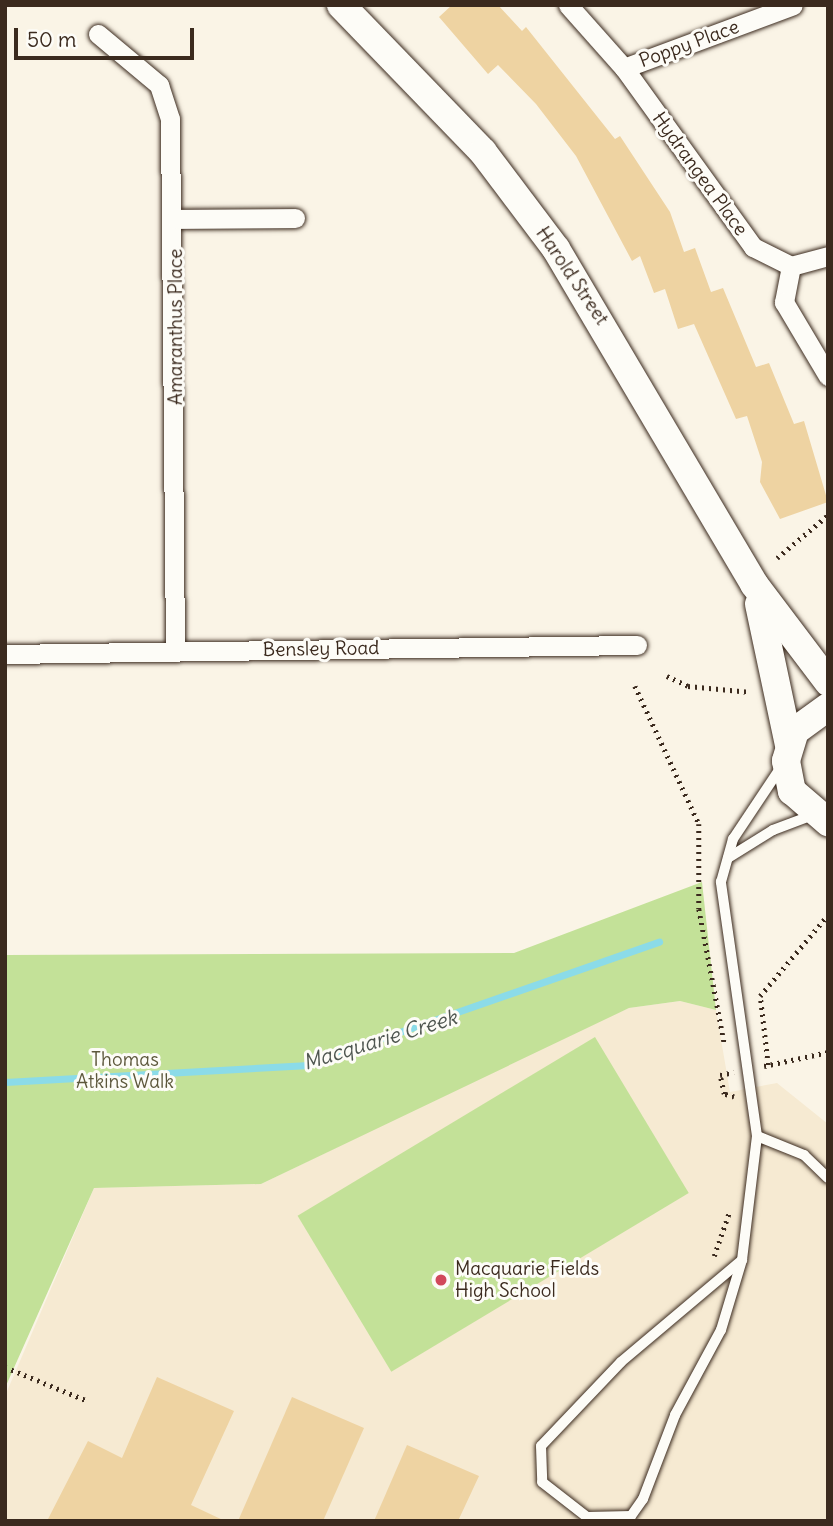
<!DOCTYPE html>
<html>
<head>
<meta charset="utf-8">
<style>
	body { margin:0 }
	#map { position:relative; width:833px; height:1526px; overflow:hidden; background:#faf4e6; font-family:Delius,sans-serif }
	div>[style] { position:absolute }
	.built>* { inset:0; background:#f6ead2 }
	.green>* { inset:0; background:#c3e198; transform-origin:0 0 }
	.stream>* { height:7px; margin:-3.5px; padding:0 3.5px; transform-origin:3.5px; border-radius:3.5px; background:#8bdbe8 }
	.building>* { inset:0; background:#eed3a2 }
	.path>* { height:4.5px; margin-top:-2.25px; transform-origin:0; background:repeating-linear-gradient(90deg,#3b2a1e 0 2px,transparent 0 7px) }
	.roads { filter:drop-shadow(0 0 2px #3b2a1e) drop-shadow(0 0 2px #3b2a1e) }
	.service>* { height:10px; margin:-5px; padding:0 5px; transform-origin:5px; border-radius:5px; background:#fdfcf7 }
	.minor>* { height:19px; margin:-9.5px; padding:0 9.5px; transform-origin:9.5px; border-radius:9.5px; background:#fdfcf7 }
	.secondary>* { height:28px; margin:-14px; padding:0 14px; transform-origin:14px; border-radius:14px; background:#fdfcf7 }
	.dots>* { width:19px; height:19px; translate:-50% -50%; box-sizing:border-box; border:4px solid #fdfcf7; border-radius:50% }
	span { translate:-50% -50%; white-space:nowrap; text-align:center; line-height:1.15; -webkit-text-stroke:6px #fdfcf7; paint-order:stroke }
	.street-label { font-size:19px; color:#3b2a1e }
	.park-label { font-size:19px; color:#5d583c }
	.poi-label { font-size:19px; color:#3b2a1e }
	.left { translate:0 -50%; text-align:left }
	.water-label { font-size:21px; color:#4f5650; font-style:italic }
	.frame { position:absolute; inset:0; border:7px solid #3b2a1e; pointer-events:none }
	.scale { position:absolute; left:14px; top:28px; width:180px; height:32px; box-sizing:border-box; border:4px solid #3b2a1e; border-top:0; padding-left:9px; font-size:21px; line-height:24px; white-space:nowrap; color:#3b2a1e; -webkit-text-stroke:5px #fdfcf7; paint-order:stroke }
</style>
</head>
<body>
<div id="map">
	<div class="built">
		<div style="clip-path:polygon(680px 1001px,716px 1010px,730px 1092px,777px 1083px,828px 1124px,828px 1521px,5px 1521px,5px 1396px,94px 1188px,261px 1184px,595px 1022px,629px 1008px)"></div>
	</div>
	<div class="green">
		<div style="clip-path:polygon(702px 882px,716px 1010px,680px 1001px,629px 1008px,261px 1184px,94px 1188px,5px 1388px,5px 955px,514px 953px)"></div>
		<div style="left:595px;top:1037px;width:182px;height:347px;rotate:59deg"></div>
	</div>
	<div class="stream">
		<div style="left:5px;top:1082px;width:300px;rotate:-3.2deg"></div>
		<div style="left:305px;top:1065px;width:375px;rotate:-19.2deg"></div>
	</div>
	<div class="building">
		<div style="clip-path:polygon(452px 5px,498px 5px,522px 31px,526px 27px,615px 139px,620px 136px,670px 212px,684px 252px,695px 248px,711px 292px,723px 288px,756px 367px,769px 363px,794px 424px,804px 421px,828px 502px,780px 519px,760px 482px,762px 462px,747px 416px,736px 419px,694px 324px,678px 329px,665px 289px,654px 293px,640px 256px,632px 261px,576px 156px,536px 104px,498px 65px,488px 74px,439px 17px)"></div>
		<div style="clip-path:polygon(157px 1377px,234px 1411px,191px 1505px,225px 1521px,47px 1521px,88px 1441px,122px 1458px)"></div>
		<div style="clip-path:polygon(292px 1397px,364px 1428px,323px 1521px,238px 1521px)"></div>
		<div style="clip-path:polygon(407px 1445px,479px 1476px,458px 1521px,374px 1521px)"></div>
	</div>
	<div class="path">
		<div style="left:777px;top:558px;width:67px;rotate:-40.1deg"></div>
		<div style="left:667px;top:676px;width:23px;rotate:25deg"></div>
		<div style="left:688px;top:686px;width:63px;rotate:5.4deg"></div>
		<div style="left:635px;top:686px;width:152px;rotate:65.1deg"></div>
		<div style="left:699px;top:824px;width:85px;rotate:90deg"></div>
		<div style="left:699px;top:909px;width:139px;rotate:79.3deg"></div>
		<div style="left:768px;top:1065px;width:69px;rotate:-96.6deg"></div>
		<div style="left:760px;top:996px;width:106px;rotate:-50deg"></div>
		<div style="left:764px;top:1066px;width:66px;rotate:-12.3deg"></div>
		<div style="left:734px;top:1097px;width:10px;rotate:-163deg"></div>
		<div style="left:724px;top:1094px;width:19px;rotate:-102deg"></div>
		<div style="left:720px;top:1075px;width:14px;rotate:-12deg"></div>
		<div style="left:714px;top:1256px;width:46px;rotate:-70.8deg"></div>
		<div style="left:5px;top:1367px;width:90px;rotate:22.3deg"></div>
	</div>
	<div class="roads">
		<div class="service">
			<div style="left:728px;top:858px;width:53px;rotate:-31.9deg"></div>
			<div style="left:773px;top:830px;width:43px;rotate:-20.6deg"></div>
			<div style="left:757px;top:1136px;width:51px;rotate:22deg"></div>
			<div style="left:804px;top:1155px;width:33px;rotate:44deg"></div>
			<div style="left:742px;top:1260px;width:158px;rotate:139.9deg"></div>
			<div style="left:621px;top:1362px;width:116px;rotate:133.6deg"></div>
			<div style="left:541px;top:1446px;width:36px;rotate:88deg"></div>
			<div style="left:542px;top:1482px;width:57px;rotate:37.9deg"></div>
			<div style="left:587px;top:1517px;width:44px;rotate:-1.3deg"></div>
			<div style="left:631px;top:1516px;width:21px;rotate:-55deg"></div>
			<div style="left:643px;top:1499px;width:90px;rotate:-69.1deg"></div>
			<div style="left:675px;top:1415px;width:97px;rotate:-61.6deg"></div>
			<div style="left:721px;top:1330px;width:73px;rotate:-73.3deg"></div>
			<div style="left:742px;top:1260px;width:125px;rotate:-83.1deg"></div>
			<div style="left:757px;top:1136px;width:257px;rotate:-98.1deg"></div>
			<div style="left:721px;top:882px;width:45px;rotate:-74.4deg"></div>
			<div style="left:733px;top:839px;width:87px;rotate:-56.3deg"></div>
		</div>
		<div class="minor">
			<div style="left:568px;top:5px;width:84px;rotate:48.4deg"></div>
			<div style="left:624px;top:68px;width:221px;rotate:54.2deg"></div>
			<div style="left:753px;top:247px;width:42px;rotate:26.6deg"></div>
			<div style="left:791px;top:266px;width:38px;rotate:-15deg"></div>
			<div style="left:98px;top:34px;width:80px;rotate:39.9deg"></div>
			<div style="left:159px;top:85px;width:36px;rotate:72deg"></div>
			<div style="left:170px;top:119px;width:532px;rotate:89.46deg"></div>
			<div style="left:624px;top:68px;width:180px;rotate:-20.4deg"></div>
			<div style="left:176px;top:219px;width:119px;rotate:-0.5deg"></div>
			<div style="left:791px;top:266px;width:37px;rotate:101deg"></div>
			<div style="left:784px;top:302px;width:86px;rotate:59.3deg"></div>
			<div style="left:5px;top:654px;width:632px;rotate:-0.82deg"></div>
		</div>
		<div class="secondary">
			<div style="left:341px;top:5px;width:204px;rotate:46deg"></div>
			<div style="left:483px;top:152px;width:121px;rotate:53deg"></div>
			<div style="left:556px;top:249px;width:389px;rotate:59.4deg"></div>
			<div style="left:754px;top:584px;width:123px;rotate:52.9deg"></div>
			<div style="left:759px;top:604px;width:144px;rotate:78deg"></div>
			<div style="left:828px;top:707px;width:41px;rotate:144deg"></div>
			<div style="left:795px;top:731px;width:31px;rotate:107deg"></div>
			<div style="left:786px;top:761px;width:31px;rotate:79deg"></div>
			<div style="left:792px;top:791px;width:48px;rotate:40.7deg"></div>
		</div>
	</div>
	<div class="dots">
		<div style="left:441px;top:1280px;background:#d1495b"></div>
	</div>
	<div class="street-label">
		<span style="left:689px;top:44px;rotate:-20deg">Poppy Place</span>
		<span style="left:700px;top:174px;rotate:54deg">Hydrangea Place</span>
		<span style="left:572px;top:276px;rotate:56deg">Harold Street</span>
		<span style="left:176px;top:327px;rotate:-90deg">Amaranthus Place</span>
		<span style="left:321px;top:649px;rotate:-1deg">Bensley Road</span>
	</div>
	<div class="park-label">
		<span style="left:125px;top:1071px">Thomas<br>Atkins Walk</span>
	</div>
	<div class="poi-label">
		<span class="left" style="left:455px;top:1280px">Macquarie Fields<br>High School</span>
	</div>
	<div class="water-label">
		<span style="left:380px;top:1040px;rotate:-17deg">Macquarie Creek</span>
	</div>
	<div class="frame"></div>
	<div class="scale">50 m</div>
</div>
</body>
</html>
